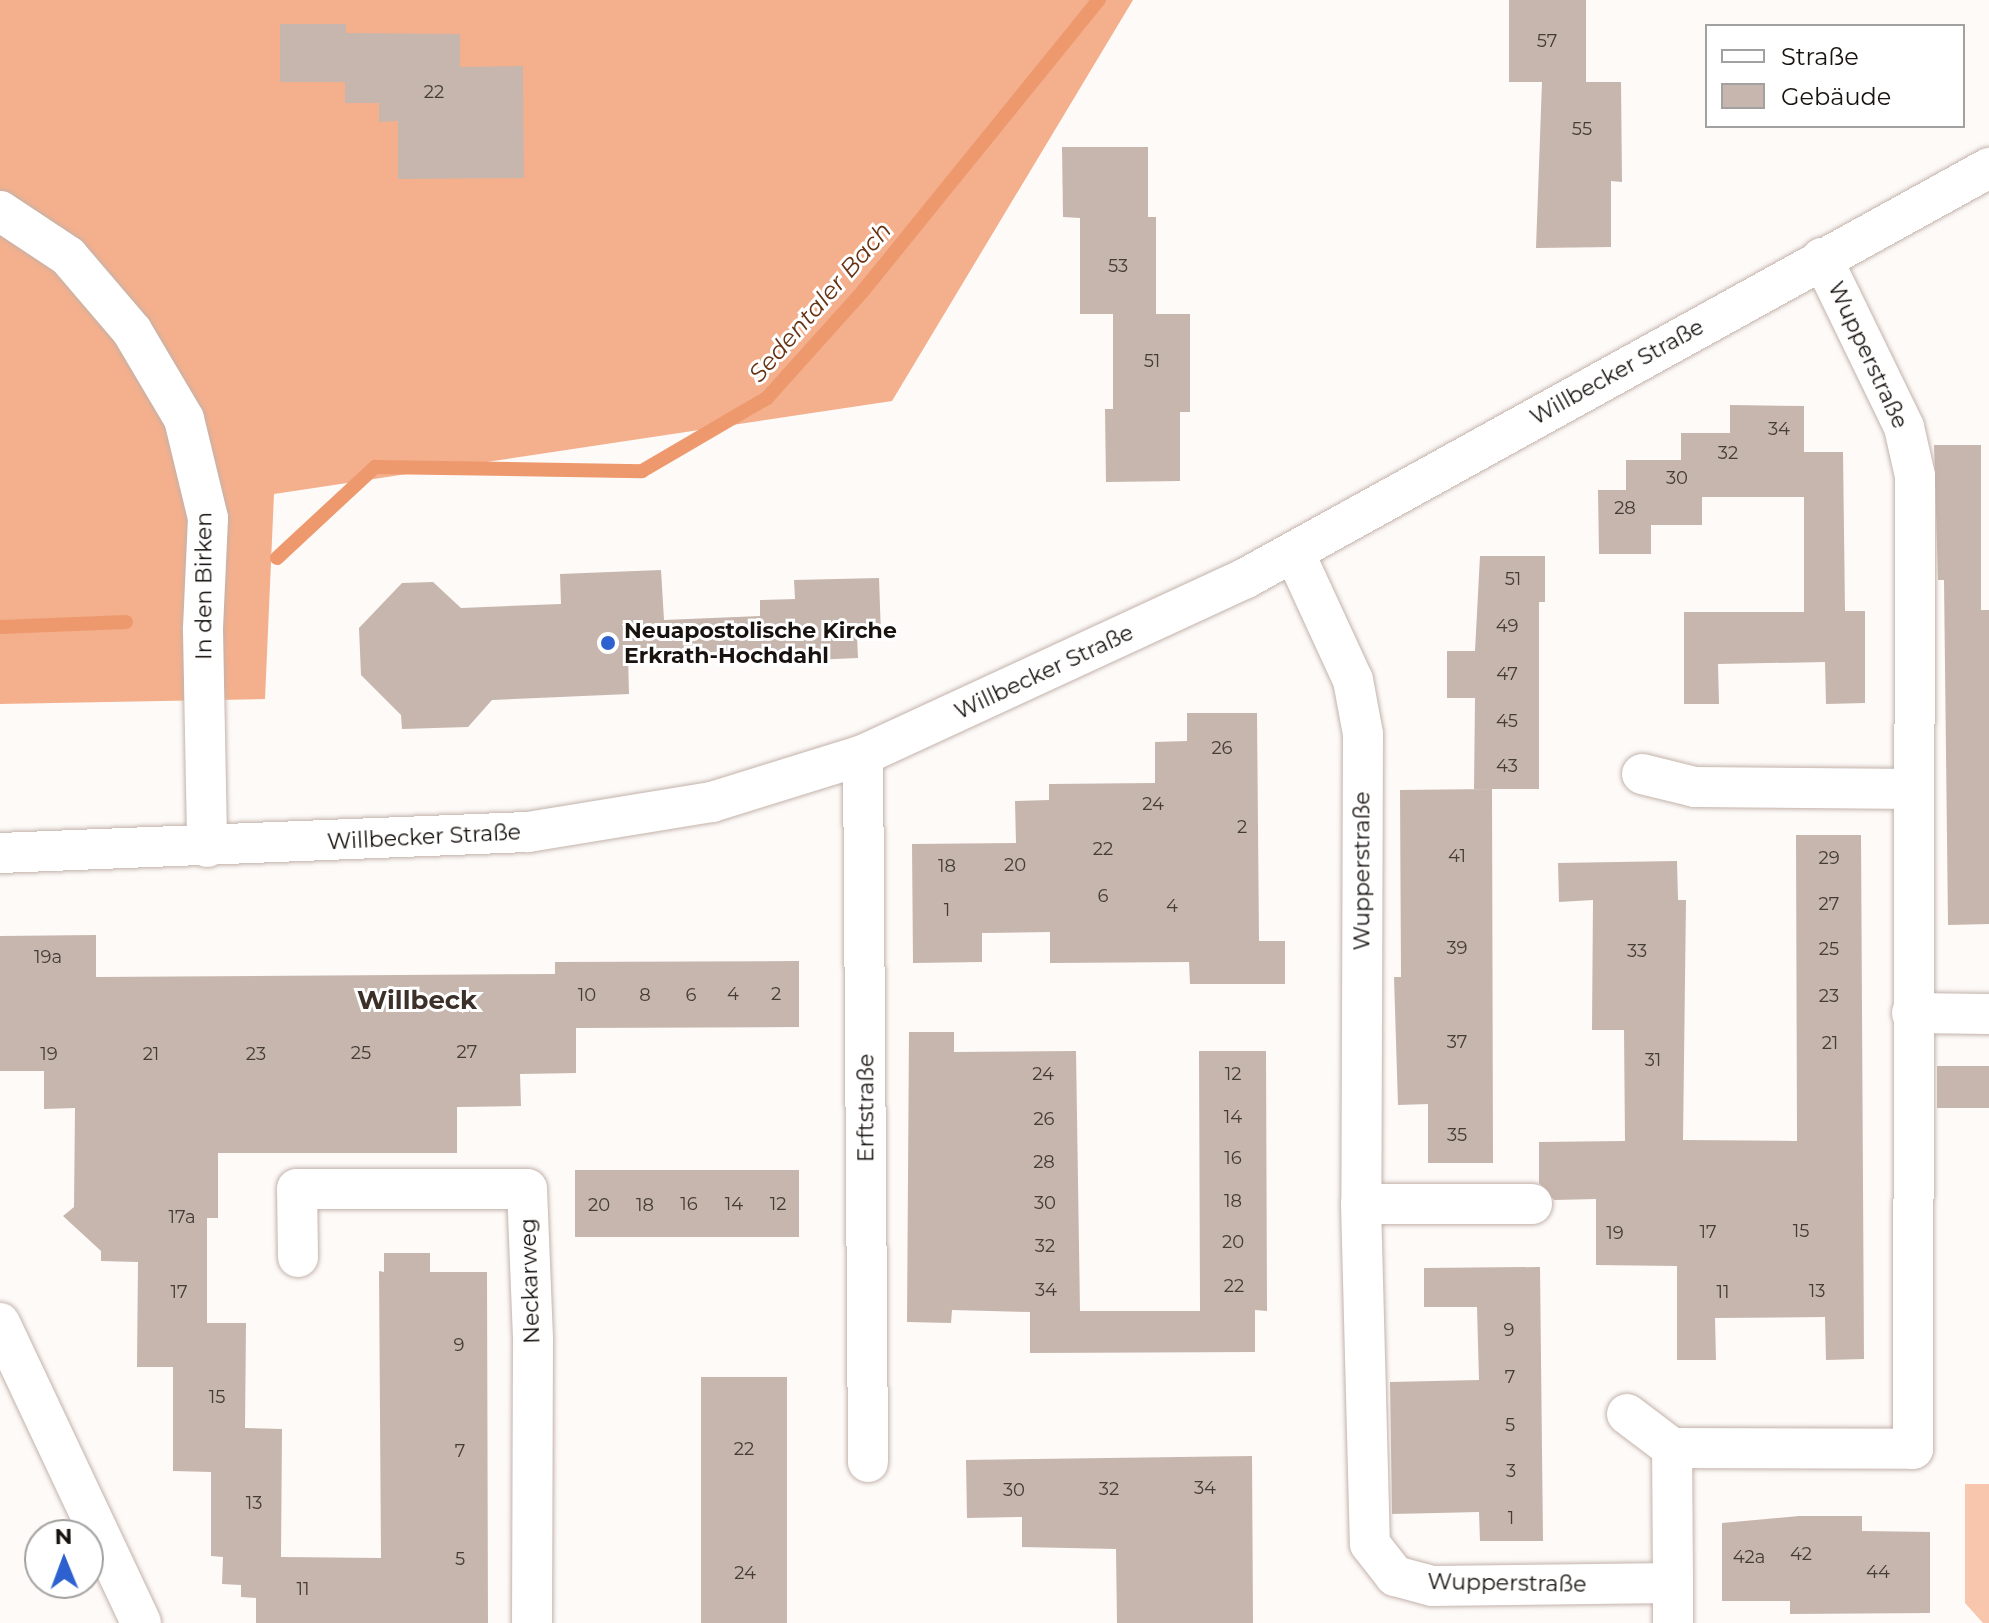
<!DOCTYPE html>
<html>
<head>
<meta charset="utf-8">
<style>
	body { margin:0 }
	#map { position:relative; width:1989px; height:1623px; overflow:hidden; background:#fdfaf8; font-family:Montserrat,sans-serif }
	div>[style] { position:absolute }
	.green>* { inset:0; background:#f7c6ad }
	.forest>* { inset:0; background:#f4b08d }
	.stream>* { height:14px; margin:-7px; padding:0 7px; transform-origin:7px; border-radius:7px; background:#ed996d }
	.building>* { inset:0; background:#c7b6ad; transform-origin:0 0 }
	.roads { filter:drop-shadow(0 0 2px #c3b2aa) drop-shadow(0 0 2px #c3b2aa) }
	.minor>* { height:40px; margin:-20px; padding:0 20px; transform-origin:20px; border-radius:20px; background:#fff }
	.dots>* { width:22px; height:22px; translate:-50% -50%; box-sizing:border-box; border:4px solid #fff; border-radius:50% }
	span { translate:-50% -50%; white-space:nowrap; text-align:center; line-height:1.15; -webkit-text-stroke:6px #fff; paint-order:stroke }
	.number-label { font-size:18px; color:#443c37 }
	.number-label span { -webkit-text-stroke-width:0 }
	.street-label { font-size:22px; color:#191310 }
	.poi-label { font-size:22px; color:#191310; font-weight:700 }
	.left { translate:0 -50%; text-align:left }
	.water-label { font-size:24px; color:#673212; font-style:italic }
	.quarter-label { font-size:26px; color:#3d3029; font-weight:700 }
	.legend { position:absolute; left:1705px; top:24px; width:260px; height:104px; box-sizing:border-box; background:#fff; border:2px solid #a3a19f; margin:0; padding:10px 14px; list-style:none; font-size:24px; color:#191310 }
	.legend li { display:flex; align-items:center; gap:16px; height:40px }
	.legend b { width:40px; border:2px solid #a3a19f }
	.north { position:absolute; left:24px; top:1519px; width:80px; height:80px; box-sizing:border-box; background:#fff; border:2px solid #a3a19f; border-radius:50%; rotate:359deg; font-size:22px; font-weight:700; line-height:32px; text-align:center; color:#191310 }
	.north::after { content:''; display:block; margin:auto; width:28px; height:36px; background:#2c61cf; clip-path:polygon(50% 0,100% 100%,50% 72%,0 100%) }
</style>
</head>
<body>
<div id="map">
	<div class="green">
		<div style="clip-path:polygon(1965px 1484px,1989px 1484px,1989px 1623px,1983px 1623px,1965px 1603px)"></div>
	</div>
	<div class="forest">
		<div style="clip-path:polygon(0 0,1133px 0,892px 401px,274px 494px,265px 699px,0 704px)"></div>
	</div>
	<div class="stream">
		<div style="left:277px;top:558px;width:134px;rotate:-42.9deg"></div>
		<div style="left:375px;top:467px;width:267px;rotate:0.9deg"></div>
		<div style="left:642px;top:471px;width:145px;rotate:-30.3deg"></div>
		<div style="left:767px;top:398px;width:144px;rotate:-48.1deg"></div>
		<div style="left:863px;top:291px;width:375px;rotate:-51deg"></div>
		<div style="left:0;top:627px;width:126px;rotate:-2.3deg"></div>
	</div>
	<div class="building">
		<div style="clip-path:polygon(1509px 0,1586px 0,1586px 82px,1621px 82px,1622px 182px,1611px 181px,1611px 247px,1536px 248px,1542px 82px,1509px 82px)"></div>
		<div style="clip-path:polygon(280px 24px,346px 24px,346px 33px,460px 34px,460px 67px,523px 66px,524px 178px,398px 179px,398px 121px,379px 122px,379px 103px,345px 103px,345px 82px,280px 82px)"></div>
		<div style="clip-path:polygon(1062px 147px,1148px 147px,1148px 217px,1156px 217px,1156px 314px,1190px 314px,1190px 412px,1180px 412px,1180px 481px,1106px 482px,1105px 409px,1113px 409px,1113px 314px,1080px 314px,1080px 218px,1063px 217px)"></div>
		<div style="clip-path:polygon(1730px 405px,1804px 406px,1804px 452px,1843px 452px,1845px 611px,1865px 611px,1865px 703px,1826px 704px,1825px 662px,1718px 664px,1719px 704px,1684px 704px,1684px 612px,1804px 612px,1804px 497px,1702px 497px,1702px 525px,1651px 525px,1651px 554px,1599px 554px,1598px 490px,1626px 490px,1626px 460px,1681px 460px,1681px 433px,1730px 433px)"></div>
		<div style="clip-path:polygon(1934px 445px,1981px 445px,1981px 610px,1989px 610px,1989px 924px,1948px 925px,1944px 580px,1938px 580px)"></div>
		<div style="clip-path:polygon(1480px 556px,1545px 556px,1545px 602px,1539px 602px,1539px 789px,1474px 789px,1475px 698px,1447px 698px,1447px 651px,1475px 651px)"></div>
		<div style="clip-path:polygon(661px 570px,664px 620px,760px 616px,760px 600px,795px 599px,794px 580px,879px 578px,881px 635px,857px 636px,858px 658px,764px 662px,764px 650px,628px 655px,629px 694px,492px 700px,468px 727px,402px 729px,401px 715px,361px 675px,359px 628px,402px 583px,433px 582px,461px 608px,561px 604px,560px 574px)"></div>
		<div style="clip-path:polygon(1187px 713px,1257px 713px,1259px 941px,1285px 941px,1285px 984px,1190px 984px,1189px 962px,1050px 963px,1050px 932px,982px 933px,982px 962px,913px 963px,912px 844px,1016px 843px,1015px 801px,1049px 800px,1049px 784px,1155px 783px,1155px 742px,1187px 741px)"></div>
		<div style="clip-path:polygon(1492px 789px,1493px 1163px,1428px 1163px,1428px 1104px,1398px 1105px,1394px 977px,1401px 977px,1400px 790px)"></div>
		<div style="clip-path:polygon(1796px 835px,1861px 835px,1864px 1359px,1826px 1360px,1825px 1317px,1715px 1318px,1716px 1360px,1677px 1360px,1677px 1266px,1596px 1265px,1596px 1199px,1554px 1200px,1539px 1183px,1539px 1142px,1625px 1141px,1624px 1030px,1592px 1030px,1593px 900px,1559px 902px,1558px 863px,1677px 861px,1678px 900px,1686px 900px,1683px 1140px,1797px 1141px)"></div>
		<div style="clip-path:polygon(96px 935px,96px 977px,555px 974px,555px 962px,799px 961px,799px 1027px,576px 1028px,576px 1073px,520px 1074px,521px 1106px,457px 1107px,457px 1153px,218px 1153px,218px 1218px,207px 1218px,207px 1323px,246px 1323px,245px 1428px,282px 1429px,281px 1557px,381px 1558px,379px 1271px,384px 1272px,384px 1253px,430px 1253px,430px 1272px,487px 1272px,488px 1623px,256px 1623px,256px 1598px,241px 1597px,241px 1585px,222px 1584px,223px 1557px,211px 1556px,211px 1472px,173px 1471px,173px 1367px,137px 1367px,138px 1262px,101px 1261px,101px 1251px,63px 1216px,74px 1207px,75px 1108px,44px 1109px,44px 1071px,0 1071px,0 936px)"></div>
		<div style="clip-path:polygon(909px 1032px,954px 1032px,954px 1052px,1076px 1051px,1080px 1311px,1200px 1311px,1199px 1051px,1266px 1051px,1267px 1311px,1255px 1310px,1255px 1352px,1030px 1353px,1030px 1312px,952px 1310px,951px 1323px,907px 1322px)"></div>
		<div style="left:1989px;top:1066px;width:42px;height:52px;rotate:90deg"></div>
		<div style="left:799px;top:1170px;width:67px;height:224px;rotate:90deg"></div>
		<div style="clip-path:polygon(1540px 1267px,1543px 1541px,1480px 1541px,1479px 1512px,1392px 1514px,1390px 1382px,1479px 1380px,1477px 1307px,1424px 1307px,1424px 1268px)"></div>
		<div style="left:701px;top:1377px;width:86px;height:246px"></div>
		<div style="clip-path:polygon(1252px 1456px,1253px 1623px,1117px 1623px,1116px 1549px,1022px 1547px,1022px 1517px,967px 1518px,966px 1460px)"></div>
		<div style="clip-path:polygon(1799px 1516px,1862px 1516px,1862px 1531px,1930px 1532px,1930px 1613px,1790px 1614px,1790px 1601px,1722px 1601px,1722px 1523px)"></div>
	</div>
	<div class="roads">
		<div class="minor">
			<div style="left:0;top:211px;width:82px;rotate:33.5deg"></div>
			<div style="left:68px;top:256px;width:99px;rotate:49.5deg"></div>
			<div style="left:132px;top:331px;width:102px;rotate:59.4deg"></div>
			<div style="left:184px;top:419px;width:102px;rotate:76.4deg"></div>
			<div style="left:208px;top:518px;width:112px;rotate:92.6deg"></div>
			<div style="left:203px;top:630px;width:217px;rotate:88.9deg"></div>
			<div style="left:1294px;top:552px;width:141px;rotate:65.3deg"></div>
			<div style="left:1353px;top:680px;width:55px;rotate:79.5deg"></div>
			<div style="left:1363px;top:734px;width:470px;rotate:90.2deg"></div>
			<div style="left:1361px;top:1204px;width:340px;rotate:88.5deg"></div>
			<div style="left:1370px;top:1544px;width:41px;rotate:52deg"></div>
			<div style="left:1395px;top:1576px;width:39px;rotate:15deg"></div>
			<div style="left:1433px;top:1586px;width:240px;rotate:-0.7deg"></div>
			<div style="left:1673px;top:1583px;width:135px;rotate:-90.4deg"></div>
			<div style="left:1672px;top:1448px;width:241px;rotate:0.2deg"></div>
			<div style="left:1913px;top:1449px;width:973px;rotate:-89.88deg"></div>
			<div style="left:1915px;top:476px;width:50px;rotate:-102.7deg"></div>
			<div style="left:1904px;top:427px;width:188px;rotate:-115.9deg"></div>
			<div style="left:863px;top:755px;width:707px;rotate:89.59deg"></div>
			<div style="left:1642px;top:774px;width:55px;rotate:13.8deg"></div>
			<div style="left:1695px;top:787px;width:219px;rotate:0.5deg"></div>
			<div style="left:0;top:853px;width:528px;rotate:-2.28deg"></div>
			<div style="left:528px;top:832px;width:186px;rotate:-9.3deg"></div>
			<div style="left:712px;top:802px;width:158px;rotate:-17.3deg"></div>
			<div style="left:863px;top:755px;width:422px;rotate:-24.8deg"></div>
			<div style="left:1246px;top:578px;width:849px;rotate:-28.89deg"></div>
			<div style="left:1912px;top:1013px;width:77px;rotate:0.7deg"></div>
			<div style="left:1361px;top:1204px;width:171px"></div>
			<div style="left:298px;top:1257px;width:68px;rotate:-90.8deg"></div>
			<div style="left:297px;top:1189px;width:230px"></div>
			<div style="left:527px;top:1189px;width:150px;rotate:87.7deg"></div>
			<div style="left:533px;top:1339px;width:284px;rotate:90.2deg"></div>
			<div style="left:0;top:1323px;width:331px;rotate:64.8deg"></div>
			<div style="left:1627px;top:1414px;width:56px;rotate:37.1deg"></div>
			<div style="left:1673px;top:1623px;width:40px;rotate:-90deg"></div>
		</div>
	</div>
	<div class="dots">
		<div style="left:608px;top:643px;background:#2c61cf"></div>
	</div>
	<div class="number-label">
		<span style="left:1547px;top:41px">57</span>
		<span style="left:434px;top:92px">22</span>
		<span style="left:1582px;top:129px">55</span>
		<span style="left:1118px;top:266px">53</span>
		<span style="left:1152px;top:361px">51</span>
		<span style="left:1779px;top:429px">34</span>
		<span style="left:1728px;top:453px">32</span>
		<span style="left:1677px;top:478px">30</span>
		<span style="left:1625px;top:508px">28</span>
		<span style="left:1513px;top:579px">51</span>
		<span style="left:1507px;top:626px">49</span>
		<span style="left:1507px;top:674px">47</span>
		<span style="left:1507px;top:721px">45</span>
		<span style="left:1222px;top:748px">26</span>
		<span style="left:1507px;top:766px">43</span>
		<span style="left:1153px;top:804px">24</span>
		<span style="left:1242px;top:827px">2</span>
		<span style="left:1103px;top:849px">22</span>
		<span style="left:1457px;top:856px">41</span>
		<span style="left:1829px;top:858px">29</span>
		<span style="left:1015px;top:865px">20</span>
		<span style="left:947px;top:866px">18</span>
		<span style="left:1103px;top:896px">6</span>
		<span style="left:1829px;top:904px">27</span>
		<span style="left:1172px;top:906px">4</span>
		<span style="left:947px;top:910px">1</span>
		<span style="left:1457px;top:948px">39</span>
		<span style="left:1829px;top:949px">25</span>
		<span style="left:1637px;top:951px">33</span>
		<span style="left:48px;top:957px">19a</span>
		<span style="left:733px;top:994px">4</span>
		<span style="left:776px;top:994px">2</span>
		<span style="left:587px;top:995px">10</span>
		<span style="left:645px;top:995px">8</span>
		<span style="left:691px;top:995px">6</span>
		<span style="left:1829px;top:996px">23</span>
		<span style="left:1457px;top:1042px">37</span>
		<span style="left:1830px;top:1043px">21</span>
		<span style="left:467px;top:1052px">27</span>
		<span style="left:361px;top:1053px">25</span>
		<span style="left:49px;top:1054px">19</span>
		<span style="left:151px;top:1054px">21</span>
		<span style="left:256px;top:1054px">23</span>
		<span style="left:1653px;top:1060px">31</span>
		<span style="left:1043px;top:1074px">24</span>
		<span style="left:1233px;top:1074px">12</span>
		<span style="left:1233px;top:1117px">14</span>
		<span style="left:1044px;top:1119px">26</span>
		<span style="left:1457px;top:1135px">35</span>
		<span style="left:1233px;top:1158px">16</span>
		<span style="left:1044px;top:1162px">28</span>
		<span style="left:1233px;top:1201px">18</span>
		<span style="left:1045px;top:1203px">30</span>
		<span style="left:689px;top:1204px">16</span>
		<span style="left:734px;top:1204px">14</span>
		<span style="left:778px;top:1204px">12</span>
		<span style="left:599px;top:1205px">20</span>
		<span style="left:645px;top:1205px">18</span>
		<span style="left:182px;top:1217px">17a</span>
		<span style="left:1801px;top:1231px">15</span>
		<span style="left:1708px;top:1232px">17</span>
		<span style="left:1615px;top:1233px">19</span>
		<span style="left:1233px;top:1242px">20</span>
		<span style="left:1045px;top:1246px">32</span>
		<span style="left:1234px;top:1286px">22</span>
		<span style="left:1046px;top:1290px">34</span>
		<span style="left:1817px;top:1291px">13</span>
		<span style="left:179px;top:1292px">17</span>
		<span style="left:1723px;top:1292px">11</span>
		<span style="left:1509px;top:1330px">9</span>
		<span style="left:459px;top:1345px">9</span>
		<span style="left:1510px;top:1377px">7</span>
		<span style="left:217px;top:1397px">15</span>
		<span style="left:1510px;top:1425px">5</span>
		<span style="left:744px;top:1449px">22</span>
		<span style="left:460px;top:1451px">7</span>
		<span style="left:1511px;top:1471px">3</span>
		<span style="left:1205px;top:1488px">34</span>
		<span style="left:1109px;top:1489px">32</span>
		<span style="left:1014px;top:1490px">30</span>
		<span style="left:254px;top:1503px">13</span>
		<span style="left:1511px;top:1518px">1</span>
		<span style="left:1801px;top:1554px">42</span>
		<span style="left:1749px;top:1557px">42a</span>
		<span style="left:460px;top:1559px">5</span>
		<span style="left:1878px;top:1572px">44</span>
		<span style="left:745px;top:1573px">24</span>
		<span style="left:303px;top:1589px">11</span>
	</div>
	<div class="street-label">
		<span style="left:1868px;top:355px;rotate:65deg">Wupperstraße</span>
		<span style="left:1617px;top:372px;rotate:-29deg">Willbecker Straße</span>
		<span style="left:204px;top:586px;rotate:-90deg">In den Birken</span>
		<span style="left:1044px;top:672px;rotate:-25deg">Willbecker Straße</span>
		<span style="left:424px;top:837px;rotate:-3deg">Willbecker Straße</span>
		<span style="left:1362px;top:871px;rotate:-90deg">Wupperstraße</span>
		<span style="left:866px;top:1108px;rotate:-90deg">Erftstraße</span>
		<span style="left:530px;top:1281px;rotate:-92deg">Neckarweg</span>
		<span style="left:1507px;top:1583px;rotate:1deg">Wupperstraße</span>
	</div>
	<div class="poi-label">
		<span class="left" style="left:624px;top:643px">Neuapostolische Kirche<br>Erkrath-Hochdahl</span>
	</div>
	<div class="water-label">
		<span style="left:820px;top:302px;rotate:-49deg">Sedentaler Bach</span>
	</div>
	<div class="quarter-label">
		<span style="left:417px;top:1001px">Willbeck</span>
	</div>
	<ul class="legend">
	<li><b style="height:10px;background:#fff"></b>Straße</li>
	<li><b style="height:22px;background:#c7b6ad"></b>Gebäude</li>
	</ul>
	<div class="north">N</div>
</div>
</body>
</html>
